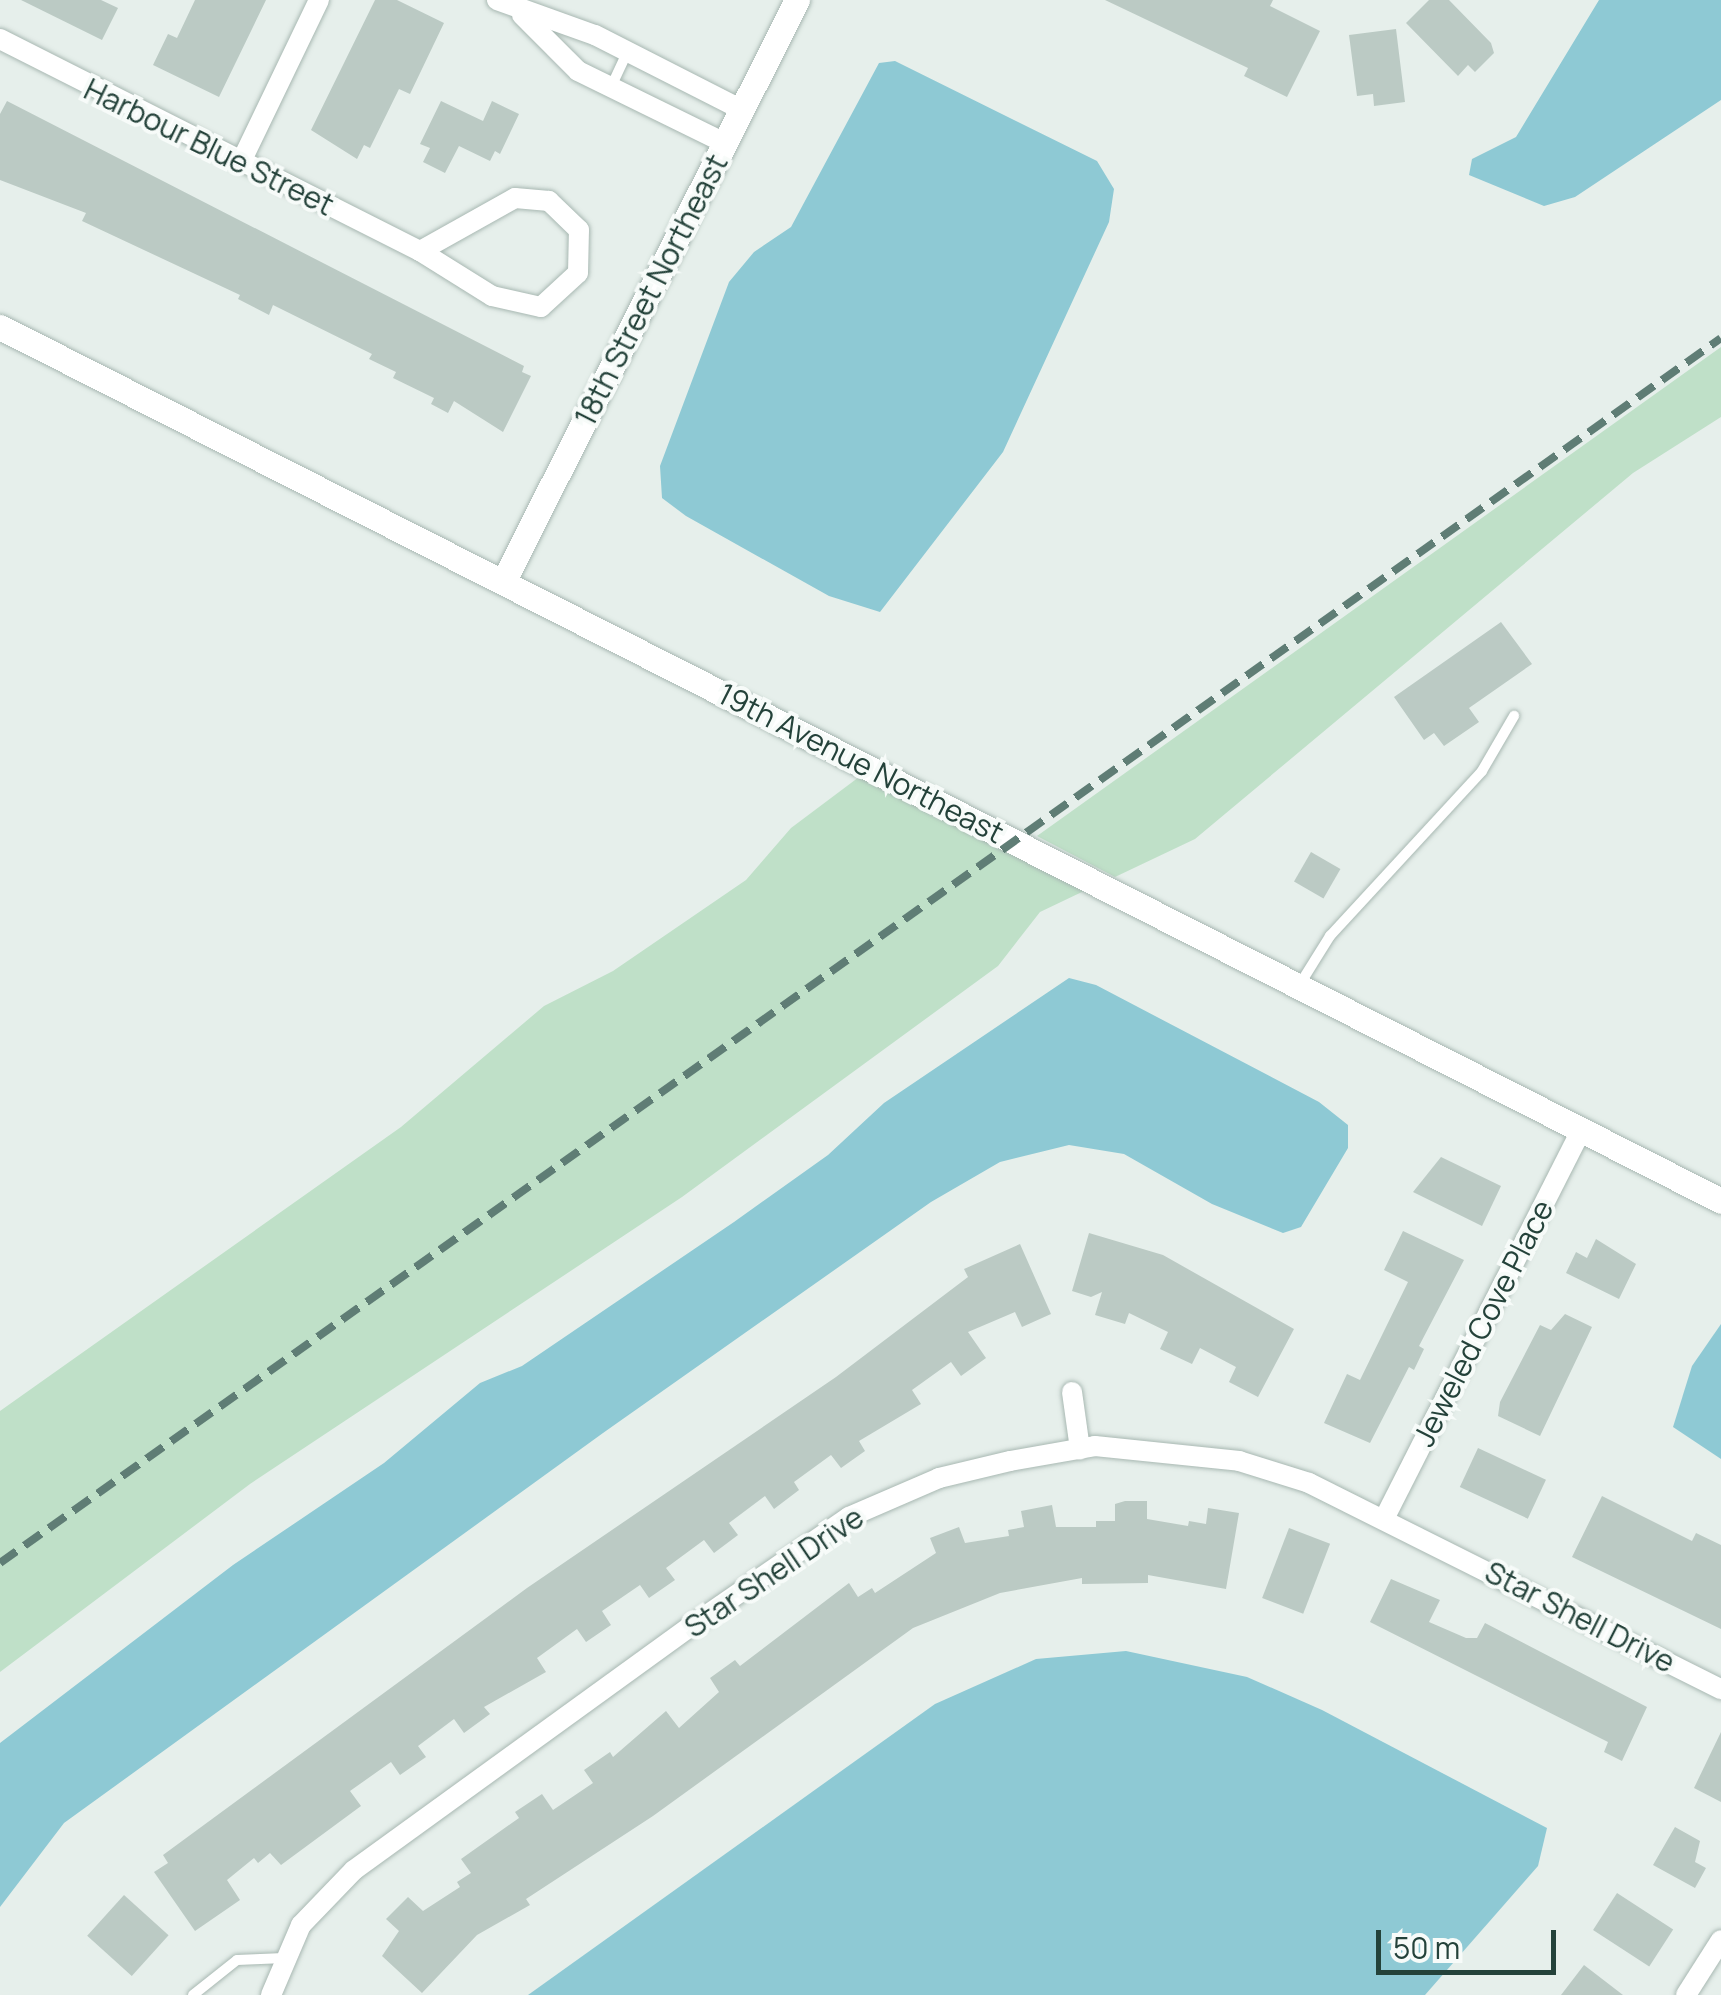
<!DOCTYPE html>
<html>
<head>
<meta charset="utf-8">
<style>
	body { margin:0 }
	#map { position:relative; width:1721px; height:1995px; overflow:hidden; background:#e6efeb; font-family:Manrope,sans-serif }
	div>[style] { position:absolute }
	.green>* { inset:0; background:#bfe0c8 }
	.water>* { inset:0; background:#8ec9d4 }
	.building>* { inset:0; background:#bbcac4; transform-origin:0 0 }
	.roads { filter:drop-shadow(0 0 2px #a8b8b2) drop-shadow(0 0 2px #a8b8b2) }
	.service>* { height:10px; margin:-5px; padding:0 5px; transform-origin:5px; border-radius:5px; background:#fff }
	.minor>* { height:20px; margin:-10px; padding:0 10px; transform-origin:10px; border-radius:10px; background:#fff }
	.tertiary>* { height:25px; margin:-12.5px; padding:0 12.5px; transform-origin:12.5px; border-radius:12.5px; background:#fff }
	.rail>* { height:8px; margin-top:-4px; transform-origin:0; background:repeating-linear-gradient(90deg,#5f7d75 0 20px,transparent 0 30px) }
	span { translate:-50% -50%; white-space:nowrap; text-align:center; line-height:1.15; -webkit-text-stroke:8px #f7fbf9; paint-order:stroke }
	.street-label { font-size:30px; color:#24423a }
	.scale { position:absolute; left:1376px; top:1930px; width:180px; height:45px; box-sizing:border-box; border:5px solid #24423a; border-top:0; padding-left:12px; font-size:30px; line-height:35px; white-space:nowrap; color:#24423a; -webkit-text-stroke:8px #f7fbf9; paint-order:stroke }
</style>
</head>
<body>
<div id="map">
	<div class="green">
		<div style="clip-path:polygon(1721px 347px,1721px 417px,1633px 473px,1195px 839px,1115px 877px,1037px 836px)"></div>
		<div style="clip-path:polygon(859px 777px,1084px 891px,1040px 912px,998px 966px,682px 1197px,250px 1484px,0 1672px,0 1411px,401px 1127px,544px 1006px,613px 971px,746px 880px,791px 828px)"></div>
	</div>
	<div class="water">
		<div style="clip-path:polygon(1599px 0,1721px 0,1721px 100px,1575px 197px,1544px 206px,1469px 175px,1472px 159px,1516px 137px)"></div>
		<div style="clip-path:polygon(895px 61px,1097px 161px,1114px 189px,1109px 222px,1003px 452px,880px 612px,829px 596px,686px 516px,662px 498px,660px 466px,729px 282px,754px 252px,791px 227px,879px 63px)"></div>
		<div style="clip-path:polygon(1069px 978px,1096px 985px,1319px 1102px,1348px 1125px,1348px 1148px,1301px 1227px,1283px 1233px,1212px 1204px,1124px 1154px,1069px 1145px,1000px 1162px,931px 1202px,603px 1433px,64px 1823px,0 1907px,0 1743px,233px 1565px,384px 1463px,480px 1383px,522px 1366px,734px 1222px,828px 1155px,884px 1103px)"></div>
		<div style="clip-path:polygon(1721px 1324px,1721px 1459px,1673px 1427px,1692px 1366px)"></div>
		<div style="clip-path:polygon(1126px 1651px,1247px 1677px,1322px 1710px,1547px 1828px,1538px 1866px,1425px 1995px,528px 1995px,935px 1704px,1036px 1659px)"></div>
	</div>
	<div class="building">
		<div style="clip-path:polygon(21px 0,101px 0,118px 8px,102px 40px)"></div>
		<div style="clip-path:polygon(195px 0,266px 0,219px 97px,153px 65px,168px 34px,177px 38px)"></div>
		<div style="clip-path:polygon(375px 0,397px 0,444px 23px,410px 94px,399px 89px,370px 148px,364px 145px,357px 159px,311px 130px)"></div>
		<div style="clip-path:polygon(1105px 0,1273px 0,1270px 6px,1320px 31px,1287px 97px,1244px 76px,1248px 68px)"></div>
		<div style="clip-path:polygon(1429px 0,1449px 0,1491px 43px,1494px 53px,1475px 72px,1468px 65px,1458px 76px,1406px 23px)"></div>
		<div style="clip-path:polygon(1396px 29px,1405px 102px,1374px 106px,1373px 94px,1357px 96px,1349px 35px)"></div>
		<div style="clip-path:polygon(7px 101px,524px 366px,522px 372px,531px 376px,503px 432px,454px 401px,448px 413px,431px 404px,434px 398px,393px 378px,396px 372px,369px 359px,372px 354px,273px 305px,269px 315px,238px 299px,240px 295px,82px 221px,86px 213px,0 180px,0 114px)"></div>
		<div style="clip-path:polygon(441px 101px,483px 121px,492px 101px,519px 114px,500px 154px,495px 151px,490px 161px,459px 146px,445px 173px,423px 162px,430px 148px,420px 144px)"></div>
		<div style="clip-path:polygon(1501px 622px,1532px 664px,1469px 708px,1479px 722px,1444px 746px,1434px 733px,1424px 740px,1394px 697px)"></div>
		<div style="left:1311px;top:852px;width:34px;height:34px;rotate:30deg"></div>
		<div style="clip-path:polygon(1441px 1157px,1501px 1186px,1482px 1226px,1413px 1192px)"></div>
		<div style="clip-path:polygon(1403px 1231px,1464px 1260px,1419px 1346px,1424px 1349px,1414px 1370px,1409px 1367px,1370px 1443px,1324px 1423px,1347px 1374px,1360px 1380px,1408px 1282px,1384px 1270px)"></div>
		<div style="clip-path:polygon(1089px 1233px,1163px 1255px,1294px 1329px,1258px 1397px,1229px 1382px,1236px 1367px,1200px 1348px,1192px 1364px,1160px 1349px,1168px 1332px,1129px 1313px,1125px 1324px,1095px 1315px,1102px 1292px,1091px 1297px,1072px 1291px)"></div>
		<div style="clip-path:polygon(1596px 1239px,1636px 1264px,1619px 1299px,1566px 1273px,1576px 1252px,1587px 1258px)"></div>
		<div style="clip-path:polygon(1020px 1244px,1051px 1314px,1022px 1327px,1015px 1312px,968px 1332px,986px 1358px,961px 1376px,951px 1362px,912px 1390px,921px 1404px,859px 1441px,865px 1451px,841px 1468px,831px 1455px,794px 1482px,799px 1490px,774px 1509px,765px 1496px,729px 1523px,738px 1535px,714px 1553px,704px 1540px,666px 1568px,675px 1580px,649px 1598px,640px 1585px,602px 1611px,611px 1625px,586px 1642px,577px 1629px,537px 1658px,546px 1672px,484px 1707px,490px 1714px,464px 1733px,454px 1719px,418px 1746px,426px 1757px,400px 1775px,391px 1762px,350px 1791px,361px 1806px,281px 1865px,270px 1853px,258px 1863px,254px 1858px,227px 1880px,240px 1900px,195px 1931px,154px 1872px,168px 1863px,163px 1855px,527px 1588px,836px 1377px,968px 1277px,964px 1269px)"></div>
		<div style="clip-path:polygon(1565px 1314px,1592px 1327px,1540px 1436px,1498px 1416px,1500px 1402px,1540px 1325px,1551px 1330px)"></div>
		<div style="left:1478px;top:1448px;width:75px;height:43px;rotate:25deg"></div>
		<div style="clip-path:polygon(1602px 1496px,1692px 1541px,1696px 1533px,1721px 1545px,1721px 1629px,1572px 1557px)"></div>
		<div style="clip-path:polygon(1125px 1501px,1147px 1501px,1147px 1519px,1188px 1526px,1189px 1521px,1206px 1524px,1208px 1508px,1239px 1513px,1226px 1589px,1148px 1575px,1148px 1583px,1082px 1584px,1082px 1578px,1000px 1593px,913px 1628px,653px 1816px,526px 1899px,530px 1905px,477px 1935px,422px 1993px,382px 1956px,399px 1931px,386px 1919px,408px 1897px,423px 1911px,460px 1887px,457px 1882px,471px 1873px,461px 1859px,519px 1818px,515px 1812px,542px 1794px,553px 1810px,593px 1783px,584px 1770px,610px 1752px,613px 1757px,666px 1711px,679px 1728px,719px 1692px,710px 1678px,735px 1660px,740px 1666px,849px 1583px,858px 1597px,872px 1588px,875px 1593px,936px 1553px,930px 1538px,959px 1527px,965px 1543px,1009px 1536px,1008px 1530px,1024px 1527px,1021px 1511px,1052px 1505px,1056px 1527px,1096px 1527px,1096px 1521px,1115px 1521px,1115px 1504px)"></div>
		<div style="left:1289px;top:1528px;width:44px;height:75px;rotate:21deg"></div>
		<div style="clip-path:polygon(1391px 1579px,1440px 1600px,1429px 1622px,1466px 1638px,1477px 1638px,1485px 1623px,1647px 1707px,1622px 1761px,1604px 1752px,1608px 1742px,1370px 1622px)"></div>
		<div style="clip-path:polygon(1721px 1732px,1721px 1802px,1694px 1788px)"></div>
		<div style="clip-path:polygon(1675px 1827px,1700px 1841px,1695px 1862px,1706px 1868px,1695px 1888px,1653px 1865px)"></div>
		<div style="left:1617px;top:1893px;width:67px;height:44px;rotate:33deg"></div>
		<div style="left:124px;top:1895px;width:60px;height:55px;rotate:42deg"></div>
		<div style="clip-path:polygon(1584px 1965px,1623px 1995px,1561px 1995px)"></div>
	</div>
	<div class="roads">
		<div class="service">
			<div style="left:611px;top:87px;width:38px;rotate:-65deg"></div>
			<div style="left:1300px;top:984px;width:57px;rotate:-58deg"></div>
			<div style="left:1330px;top:936px;width:224px;rotate:-47.3deg"></div>
			<div style="left:1482px;top:771px;width:64px;rotate:-59.8deg"></div>
			<div style="left:193px;top:1995px;width:56px;rotate:-38.5deg"></div>
			<div style="left:237px;top:1960px;width:47px;rotate:-2.4deg"></div>
		</div>
		<div class="minor">
			<div style="left:497px;top:0;width:104px;rotate:19.7deg"></div>
			<div style="left:595px;top:35px;width:165px;rotate:27deg"></div>
			<div style="left:522px;top:15px;width:79px;rotate:45deg"></div>
			<div style="left:578px;top:71px;width:164px;rotate:26.1deg"></div>
			<div style="left:0;top:39px;width:470px;rotate:26.8deg"></div>
			<div style="left:420px;top:251px;width:85px;rotate:32deg"></div>
			<div style="left:492px;top:296px;width:50px;rotate:12.7deg"></div>
			<div style="left:541px;top:307px;width:50px;rotate:-42.6deg"></div>
			<div style="left:578px;top:273px;width:43px;rotate:-88.7deg"></div>
			<div style="left:579px;top:230px;width:42px;rotate:-136deg"></div>
			<div style="left:549px;top:201px;width:34px;rotate:-175deg"></div>
			<div style="left:515px;top:198px;width:109px;rotate:150.8deg"></div>
			<div style="left:241px;top:162px;width:180px;rotate:-64.3deg"></div>
			<div style="left:1072px;top:1392px;width:58px;rotate:82deg"></div>
			<div style="left:1385px;top:1517px;width:434px;rotate:-63.1deg"></div>
			<div style="left:271px;top:1995px;width:76px;rotate:-66.8deg"></div>
			<div style="left:301px;top:1925px;width:76px;rotate:-46.1deg"></div>
			<div style="left:354px;top:1870px;width:416px;rotate:-35.9deg"></div>
			<div style="left:691px;top:1626px;width:192px;rotate:-34.6deg"></div>
			<div style="left:849px;top:1517px;width:98px;rotate:-23.4deg"></div>
			<div style="left:939px;top:1478px;width:73px;rotate:-13.5deg"></div>
			<div style="left:1010px;top:1461px;width:86px;rotate:-10deg"></div>
			<div style="left:1095px;top:1446px;width:145px;rotate:5.9deg"></div>
			<div style="left:1239px;top:1461px;width:73px;rotate:17.4deg"></div>
			<div style="left:1309px;top:1483px;width:461px;rotate:26.6deg"></div>
			<div style="left:1686px;top:1995px;width:65px;rotate:-57.5deg"></div>
		</div>
		<div class="tertiary">
			<div style="left:0;top:327px;width:1930px;rotate:26.92deg"></div>
			<div style="left:504px;top:580px;width:650px;rotate:-63.2deg"></div>
		</div>
	</div>
	<div class="rail">
		<div style="left:0;top:1563px;width:2112px;rotate:-35.44deg"></div>
	</div>
	<div class="street-label">
		<span style="left:209px;top:147px;rotate:26deg">Harbour Blue Street</span>
		<span style="left:651px;top:290px;rotate:-63deg">18th Street Northeast</span>
		<span style="left:861px;top:763px;rotate:27deg">19th Avenue Northeast</span>
		<span style="left:1483px;top:1323px;rotate:-63deg">Jeweled Cove Place</span>
		<span style="left:774px;top:1572px;rotate:-34deg">Star Shell Drive</span>
		<span style="left:1580px;top:1617px;rotate:27deg">Star Shell Drive</span>
	</div>
	<div class="scale">50 m</div>
</div>
</body>
</html>
